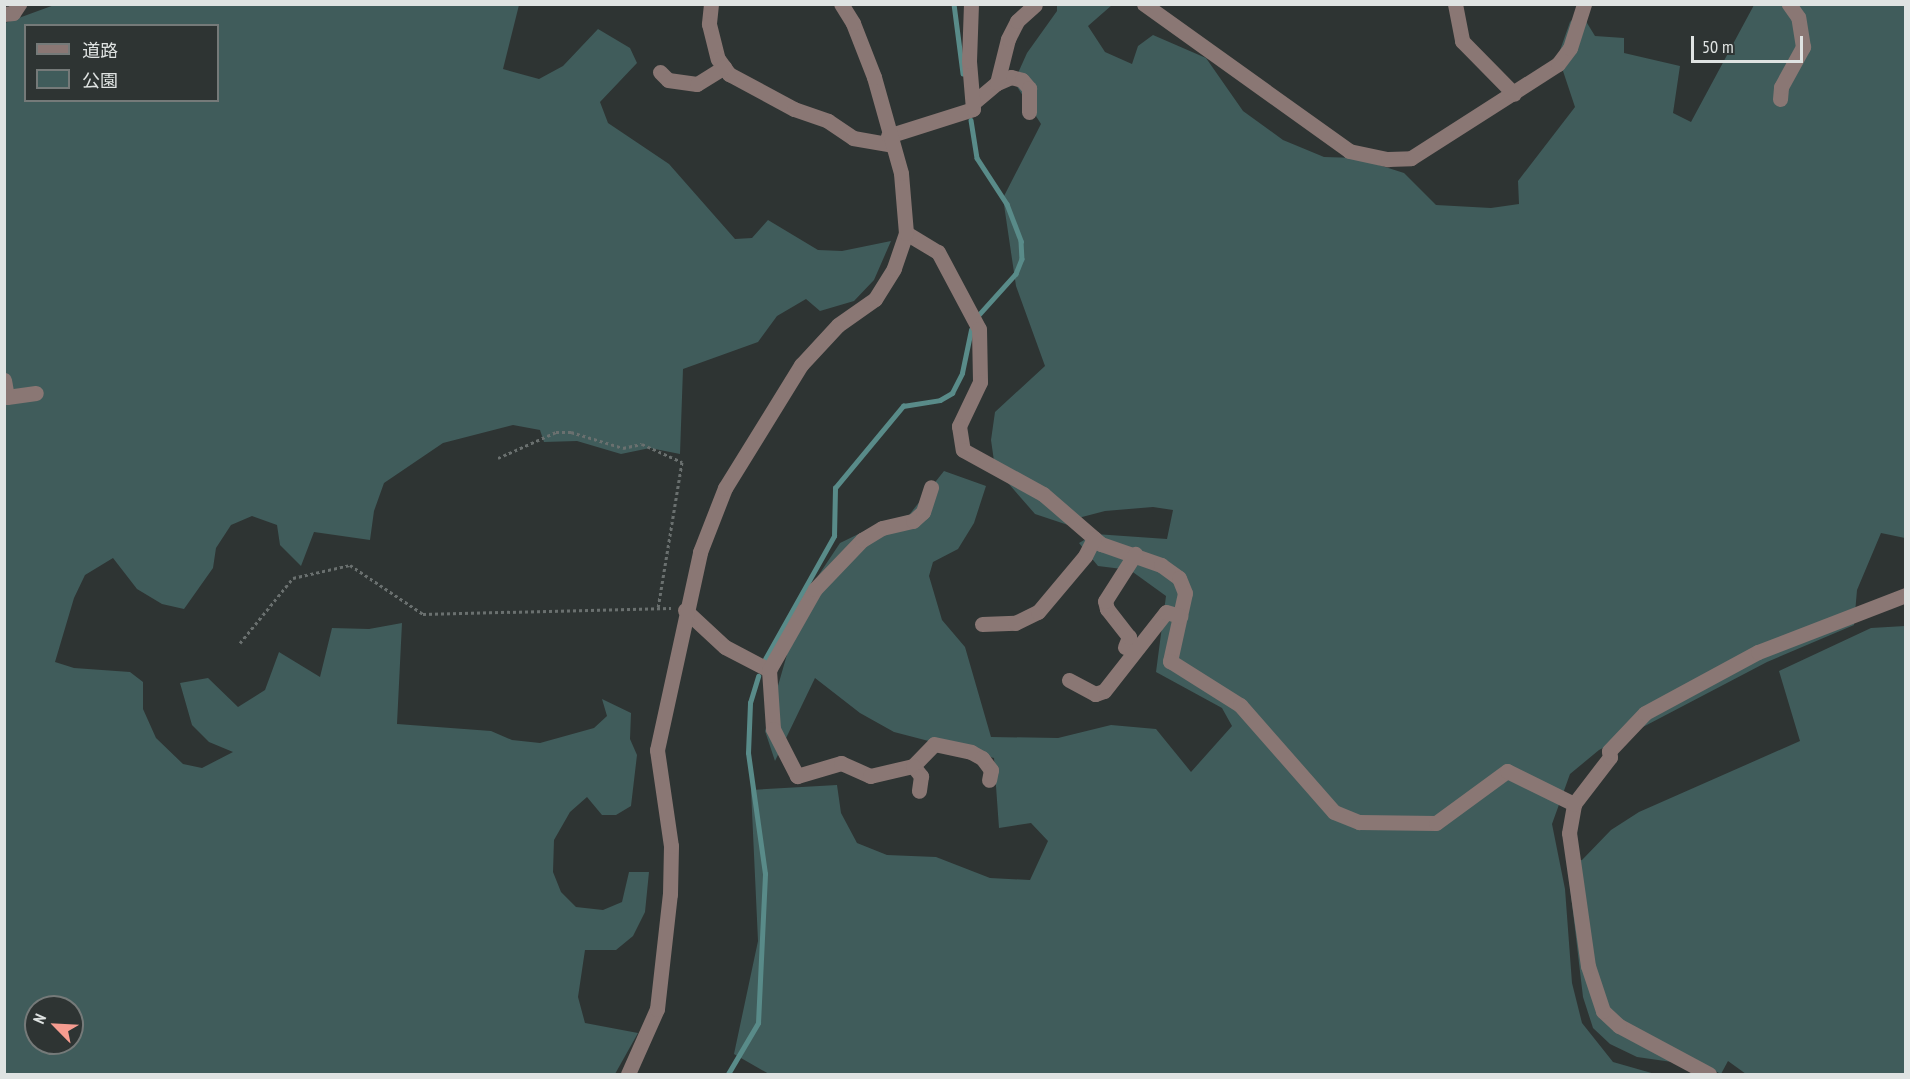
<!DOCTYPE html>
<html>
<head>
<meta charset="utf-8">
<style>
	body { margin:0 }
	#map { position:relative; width:1910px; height:1079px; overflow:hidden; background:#2e3433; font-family:"PT Sans Narrow","Noto Sans JP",sans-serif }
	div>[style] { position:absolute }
	.green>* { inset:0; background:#405c5b }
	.stream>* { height:4.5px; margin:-2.25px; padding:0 2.25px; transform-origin:2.25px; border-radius:2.25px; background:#598b89 }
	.path>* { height:3px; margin-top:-1.5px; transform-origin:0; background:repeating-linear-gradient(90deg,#6a706f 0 3px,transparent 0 6px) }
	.minor>* { height:15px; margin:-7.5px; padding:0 7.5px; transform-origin:7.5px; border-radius:7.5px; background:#8a7774 }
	span { translate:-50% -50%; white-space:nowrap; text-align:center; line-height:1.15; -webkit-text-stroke:6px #2e3433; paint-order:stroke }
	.frame { position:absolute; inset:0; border:6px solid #dfe3e2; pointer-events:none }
	.legend { position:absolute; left:24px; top:24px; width:195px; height:78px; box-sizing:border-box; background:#2e3433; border:2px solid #757a79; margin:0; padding:8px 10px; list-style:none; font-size:18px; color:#dfe3e2 }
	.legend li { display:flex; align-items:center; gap:12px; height:30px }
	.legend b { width:30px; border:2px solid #757a79 }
	.north { position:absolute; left:24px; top:995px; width:60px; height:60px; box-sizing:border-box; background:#2e3433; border:2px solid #757a79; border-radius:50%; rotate:294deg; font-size:16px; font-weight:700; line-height:24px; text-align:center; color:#dfe3e2 }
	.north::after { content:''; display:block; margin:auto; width:21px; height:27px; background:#f59c90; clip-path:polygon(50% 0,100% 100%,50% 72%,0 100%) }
	.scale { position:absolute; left:1691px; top:36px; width:112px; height:27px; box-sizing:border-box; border:3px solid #dfe3e2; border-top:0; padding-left:8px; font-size:18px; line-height:21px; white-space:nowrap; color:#dfe3e2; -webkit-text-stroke:4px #2e3433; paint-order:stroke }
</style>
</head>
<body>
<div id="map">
	<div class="green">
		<div style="clip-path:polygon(evenodd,57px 4px,519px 5px,503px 69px,539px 79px,563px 66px,598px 29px,630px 48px,637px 63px,600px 102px,608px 123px,669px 164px,735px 239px,752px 238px,768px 220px,818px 250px,842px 251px,891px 241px,874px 280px,854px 301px,820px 311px,806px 299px,777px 316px,758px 342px,683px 369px,680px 454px,650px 448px,621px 454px,577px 441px,544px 442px,540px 430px,513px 425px,443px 443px,384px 483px,374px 511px,370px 540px,314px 532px,301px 566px,280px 545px,277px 525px,252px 516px,231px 525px,216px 548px,213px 568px,184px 609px,162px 604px,137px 589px,113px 558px,85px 575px,74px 598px,55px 662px,74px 668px,130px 672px,143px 682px,143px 709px,156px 738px,183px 764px,202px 768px,233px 752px,209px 742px,192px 725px,180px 683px,208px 678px,238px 707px,265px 690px,279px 652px,320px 677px,332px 628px,369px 629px,402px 623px,397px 724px,491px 731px,512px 740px,540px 743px,594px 728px,607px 716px,602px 699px,631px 713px,630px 739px,637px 755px,631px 806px,616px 815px,602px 815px,587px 797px,570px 812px,554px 840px,553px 872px,561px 892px,576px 907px,603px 910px,622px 902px,629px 872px,649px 872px,645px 912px,633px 936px,616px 950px,585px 950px,578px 997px,585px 1023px,638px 1033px,615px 1074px,5px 1074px,5px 23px,57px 4px,26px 26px,218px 26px,218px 100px,26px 100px,26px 26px,57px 4px,36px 1007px,72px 1007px,72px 1043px,36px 1043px,36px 1007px)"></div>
		<div style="clip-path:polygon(1057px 5px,1112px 5px,1088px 26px,1105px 52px,1132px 64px,1138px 46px,1153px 35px,1206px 58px,1243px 111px,1283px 140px,1324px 157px,1357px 158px,1404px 173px,1436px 205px,1491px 208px,1519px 204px,1518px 181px,1575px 107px,1558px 56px,1570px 22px,1587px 5px,1587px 23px,1595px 36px,1624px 38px,1624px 53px,1680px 66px,1673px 113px,1691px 122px,1754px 5px,1905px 5px,1905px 538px,1881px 533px,1857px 590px,1854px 625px,1767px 662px,1599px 750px,1570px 774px,1552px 824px,1565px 889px,1572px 983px,1582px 1023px,1613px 1062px,1655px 1074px,769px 1074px,734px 1054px,758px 941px,751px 790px,837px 785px,841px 813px,857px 843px,887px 855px,936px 857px,990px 878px,1030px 880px,1048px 841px,1031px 823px,999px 828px,994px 758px,894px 732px,860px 713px,815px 678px,775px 761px,765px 731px,790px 644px,814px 582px,840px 543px,881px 523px,909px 515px,944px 471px,986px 486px,974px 523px,958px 549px,933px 562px,929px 576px,942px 620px,965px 647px,991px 737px,1058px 738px,1111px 725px,1156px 729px,1191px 772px,1232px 726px,1222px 708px,1156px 672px,1166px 596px,1130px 570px,1098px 566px,1079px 543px,1095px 534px,1167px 539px,1173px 510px,1153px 507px,1105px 511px,1082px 517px,1071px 526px,1035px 514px,995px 468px,991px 440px,995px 412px,1045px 366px,1016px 286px,1003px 198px,1041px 124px,1014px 82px,1027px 53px,1057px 11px)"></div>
		<div style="clip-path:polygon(1905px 626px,1905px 1074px,1746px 1074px,1728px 1061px,1721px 1074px,1707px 1067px,1637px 1057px,1610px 1044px,1593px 1028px,1583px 997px,1567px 861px,1582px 860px,1611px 830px,1639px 812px,1800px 741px,1779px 671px,1871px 628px)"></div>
	</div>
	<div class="stream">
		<div style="left:954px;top:4px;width:70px;rotate:82.6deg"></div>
		<div style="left:971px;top:120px;width:38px;rotate:81deg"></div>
		<div style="left:977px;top:158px;width:55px;rotate:56.9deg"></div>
		<div style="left:1007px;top:204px;width:40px;rotate:69deg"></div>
		<div style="left:1021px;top:241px;width:18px;rotate:87deg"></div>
		<div style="left:1022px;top:259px;width:16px;rotate:112deg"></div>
		<div style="left:1016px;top:274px;width:54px;rotate:132deg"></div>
		<div style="left:765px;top:659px;width:141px;rotate:-60.7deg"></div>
		<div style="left:834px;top:536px;width:48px;rotate:-88.8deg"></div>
		<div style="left:835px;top:488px;width:107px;rotate:-50.3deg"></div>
		<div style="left:903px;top:406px;width:37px;rotate:-9deg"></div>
		<div style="left:940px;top:400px;width:14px;rotate:-30deg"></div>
		<div style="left:952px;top:393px;width:22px;rotate:-63deg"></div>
		<div style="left:962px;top:373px;width:44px;rotate:-78.2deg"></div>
		<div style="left:728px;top:1074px;width:59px;rotate:-59.5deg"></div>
		<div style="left:758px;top:1023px;width:149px;rotate:-87.3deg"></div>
		<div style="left:765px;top:874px;width:122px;rotate:-98deg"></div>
		<div style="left:748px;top:753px;width:50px;rotate:-87.7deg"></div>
		<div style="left:750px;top:703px;width:28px;rotate:-73deg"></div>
	</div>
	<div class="path">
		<div style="left:498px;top:458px;width:64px;rotate:-24.1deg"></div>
		<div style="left:556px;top:432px;width:15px"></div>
		<div style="left:571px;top:432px;width:54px;rotate:17.1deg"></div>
		<div style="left:623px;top:448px;width:19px;rotate:-12deg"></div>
		<div style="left:642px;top:444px;width:44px;rotate:24.2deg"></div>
		<div style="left:682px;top:462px;width:148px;rotate:99.3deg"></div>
		<div style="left:240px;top:643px;width:84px;rotate:-50.8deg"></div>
		<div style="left:293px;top:578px;width:58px;rotate:-12.8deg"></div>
		<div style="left:350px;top:565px;width:88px;rotate:33.9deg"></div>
		<div style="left:423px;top:614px;width:248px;rotate:-1.4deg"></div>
	</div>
	<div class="minor">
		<div style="left:711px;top:4px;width:20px;rotate:96deg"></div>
		<div style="left:709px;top:24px;width:36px;rotate:76deg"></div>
		<div style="left:718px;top:59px;width:19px;rotate:54deg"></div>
		<div style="left:729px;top:74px;width:74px;rotate:28.3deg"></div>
		<div style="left:794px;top:109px;width:36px;rotate:19deg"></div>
		<div style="left:828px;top:121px;width:30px;rotate:34deg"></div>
		<div style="left:853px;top:138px;width:40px;rotate:10deg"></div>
		<div style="left:1144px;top:4px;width:252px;rotate:35.6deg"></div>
		<div style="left:1349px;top:151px;width:40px;rotate:12deg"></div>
		<div style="left:1388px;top:159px;width:23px;rotate:-2deg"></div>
		<div style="left:1411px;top:158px;width:174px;rotate:-32.6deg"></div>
		<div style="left:1558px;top:64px;width:20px;rotate:-53deg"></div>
		<div style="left:1570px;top:48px;width:46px;rotate:-72.3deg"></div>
		<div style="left:1455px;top:4px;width:38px;rotate:79deg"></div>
		<div style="left:1462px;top:41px;width:74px;rotate:45.5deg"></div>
		<div style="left:4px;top:14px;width:9px;rotate:-6deg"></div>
		<div style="left:13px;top:13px;width:11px;rotate:-56deg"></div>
		<div style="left:660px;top:72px;width:11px;rotate:45deg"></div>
		<div style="left:668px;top:80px;width:29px;rotate:8deg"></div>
		<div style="left:697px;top:84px;width:32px;rotate:-32deg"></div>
		<div style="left:997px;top:83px;width:15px;rotate:-23deg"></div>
		<div style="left:1011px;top:77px;width:11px;rotate:15deg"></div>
		<div style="left:1022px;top:80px;width:11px;rotate:49deg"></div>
		<div style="left:1029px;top:88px;width:24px;rotate:90deg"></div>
		<div style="left:1780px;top:99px;width:12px;rotate:-85deg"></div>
		<div style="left:1781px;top:87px;width:46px;rotate:-61.2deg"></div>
		<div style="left:1803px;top:47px;width:30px;rotate:-99deg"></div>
		<div style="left:1798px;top:17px;width:16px;rotate:-125deg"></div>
		<div style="left:973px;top:103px;width:31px;rotate:-40deg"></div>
		<div style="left:997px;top:83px;width:45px;rotate:-76deg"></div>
		<div style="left:1008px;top:39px;width:20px;rotate:-63deg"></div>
		<div style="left:1017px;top:21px;width:24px;rotate:-42deg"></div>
		<div style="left:888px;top:136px;width:89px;rotate:-17.6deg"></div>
		<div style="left:973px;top:109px;width:48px;rotate:-94.8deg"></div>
		<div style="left:969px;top:61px;width:57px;rotate:-88deg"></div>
		<div style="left:906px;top:233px;width:37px;rotate:31deg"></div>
		<div style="left:938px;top:252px;width:87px;rotate:62deg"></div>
		<div style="left:979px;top:329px;width:53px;rotate:88.9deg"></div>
		<div style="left:980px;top:382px;width:49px;rotate:115.5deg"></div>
		<div style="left:959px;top:426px;width:24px;rotate:81deg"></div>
		<div style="left:963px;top:450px;width:91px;rotate:28.8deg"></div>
		<div style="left:1043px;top:494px;width:77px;rotate:40.8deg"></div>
		<div style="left:1101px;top:544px;width:64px;rotate:19.3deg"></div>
		<div style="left:1161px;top:565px;width:22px;rotate:36deg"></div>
		<div style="left:1179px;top:578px;width:16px;rotate:68deg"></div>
		<div style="left:1185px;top:593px;width:70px;rotate:102.4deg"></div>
		<div style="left:1170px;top:661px;width:83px;rotate:32.2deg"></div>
		<div style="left:1240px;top:705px;width:142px;rotate:48.7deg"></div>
		<div style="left:1334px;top:812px;width:27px;rotate:22deg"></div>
		<div style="left:1359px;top:822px;width:77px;rotate:0.7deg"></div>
		<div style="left:1436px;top:823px;width:88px;rotate:-36.2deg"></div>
		<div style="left:1507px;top:771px;width:75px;rotate:26.2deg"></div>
		<div style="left:4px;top:380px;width:17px;rotate:80deg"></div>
		<div style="left:7px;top:397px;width:29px;rotate:-8deg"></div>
		<div style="left:685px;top:610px;width:54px;rotate:42.8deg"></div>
		<div style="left:725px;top:647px;width:50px;rotate:27.6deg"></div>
		<div style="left:769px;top:670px;width:59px;rotate:86.1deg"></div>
		<div style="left:773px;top:729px;width:53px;rotate:62.9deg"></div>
		<div style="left:797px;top:776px;width:46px;rotate:-16.5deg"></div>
		<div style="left:841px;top:763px;width:32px;rotate:24deg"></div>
		<div style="left:870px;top:776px;width:44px;rotate:-13.1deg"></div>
		<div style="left:913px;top:766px;width:30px;rotate:-46deg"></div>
		<div style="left:934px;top:744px;width:38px;rotate:12deg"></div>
		<div style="left:971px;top:752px;width:13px;rotate:29deg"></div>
		<div style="left:982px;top:758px;width:15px;rotate:53deg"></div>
		<div style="left:991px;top:770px;width:10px;rotate:101deg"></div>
		<div style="left:982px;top:624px;width:33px;rotate:-2deg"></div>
		<div style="left:1015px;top:623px;width:25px;rotate:-26deg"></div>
		<div style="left:1038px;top:612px;width:73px;rotate:-50deg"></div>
		<div style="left:1085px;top:556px;width:20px;rotate:-63deg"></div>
		<div style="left:1125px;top:647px;width:11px;rotate:-68deg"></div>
		<div style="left:1129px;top:637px;width:36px;rotate:-128deg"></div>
		<div style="left:1107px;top:609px;width:8px;rotate:-104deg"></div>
		<div style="left:1105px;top:601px;width:56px;rotate:-57.4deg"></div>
		<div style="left:769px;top:670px;width:93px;rotate:-60.4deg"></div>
		<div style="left:815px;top:589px;width:68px;rotate:-46.2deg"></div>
		<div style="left:862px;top:540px;width:23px;rotate:-31deg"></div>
		<div style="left:882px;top:528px;width:32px;rotate:-13deg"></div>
		<div style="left:913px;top:521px;width:13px;rotate:-42deg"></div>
		<div style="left:923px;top:512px;width:26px;rotate:-72deg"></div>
		<div style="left:1069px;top:680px;width:30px;rotate:28deg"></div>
		<div style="left:1095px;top:694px;width:9px;rotate:-18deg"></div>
		<div style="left:1104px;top:691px;width:100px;rotate:-51.9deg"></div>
		<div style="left:1166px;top:612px;width:15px;rotate:16deg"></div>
		<div style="left:913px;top:766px;width:13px;rotate:51deg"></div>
		<div style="left:921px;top:776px;width:15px;rotate:98deg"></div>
		<div style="left:628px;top:1074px;width:71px;rotate:-66deg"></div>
		<div style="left:657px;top:1009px;width:116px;rotate:-83.6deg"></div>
		<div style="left:670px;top:894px;width:48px;rotate:-88.8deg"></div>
		<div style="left:671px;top:846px;width:97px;rotate:-98.3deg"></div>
		<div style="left:657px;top:750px;width:203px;rotate:-77.7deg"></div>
		<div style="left:700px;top:552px;width:69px;rotate:-68.7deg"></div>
		<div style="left:725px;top:488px;width:145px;rotate:-58.3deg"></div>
		<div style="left:801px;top:365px;width:54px;rotate:-47.2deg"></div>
		<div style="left:838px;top:325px;width:45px;rotate:-35.1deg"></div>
		<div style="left:875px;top:299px;width:36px;rotate:-58deg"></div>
		<div style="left:894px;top:268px;width:37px;rotate:-71deg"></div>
		<div style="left:906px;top:233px;width:60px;rotate:-94.8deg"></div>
		<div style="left:901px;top:173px;width:100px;rotate:-105.7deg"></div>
		<div style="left:874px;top:77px;width:58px;rotate:-111.3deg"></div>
		<div style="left:853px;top:23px;width:22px;rotate:-122deg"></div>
		<div style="left:1709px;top:1074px;width:102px;rotate:-151.9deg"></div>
		<div style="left:1619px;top:1026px;width:22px;rotate:-137deg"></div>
		<div style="left:1603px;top:1011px;width:47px;rotate:-108.4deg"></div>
		<div style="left:1588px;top:966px;width:134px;rotate:-98.1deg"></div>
		<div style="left:1569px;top:833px;width:29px;rotate:-80deg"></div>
		<div style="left:1574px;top:804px;width:59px;rotate:-52.5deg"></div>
		<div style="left:1610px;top:757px;width:6px;rotate:-99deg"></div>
		<div style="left:1609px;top:751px;width:52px;rotate:-46.5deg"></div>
		<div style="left:1645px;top:713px;width:128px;rotate:-28.4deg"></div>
		<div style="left:1758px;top:652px;width:159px;rotate:-21.1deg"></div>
	</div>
	<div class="frame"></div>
	<ul class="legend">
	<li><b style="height:8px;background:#8a7774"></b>道路</li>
	<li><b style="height:16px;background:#405c5b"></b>公園</li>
	</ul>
	<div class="north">N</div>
	<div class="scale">50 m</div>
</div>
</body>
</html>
